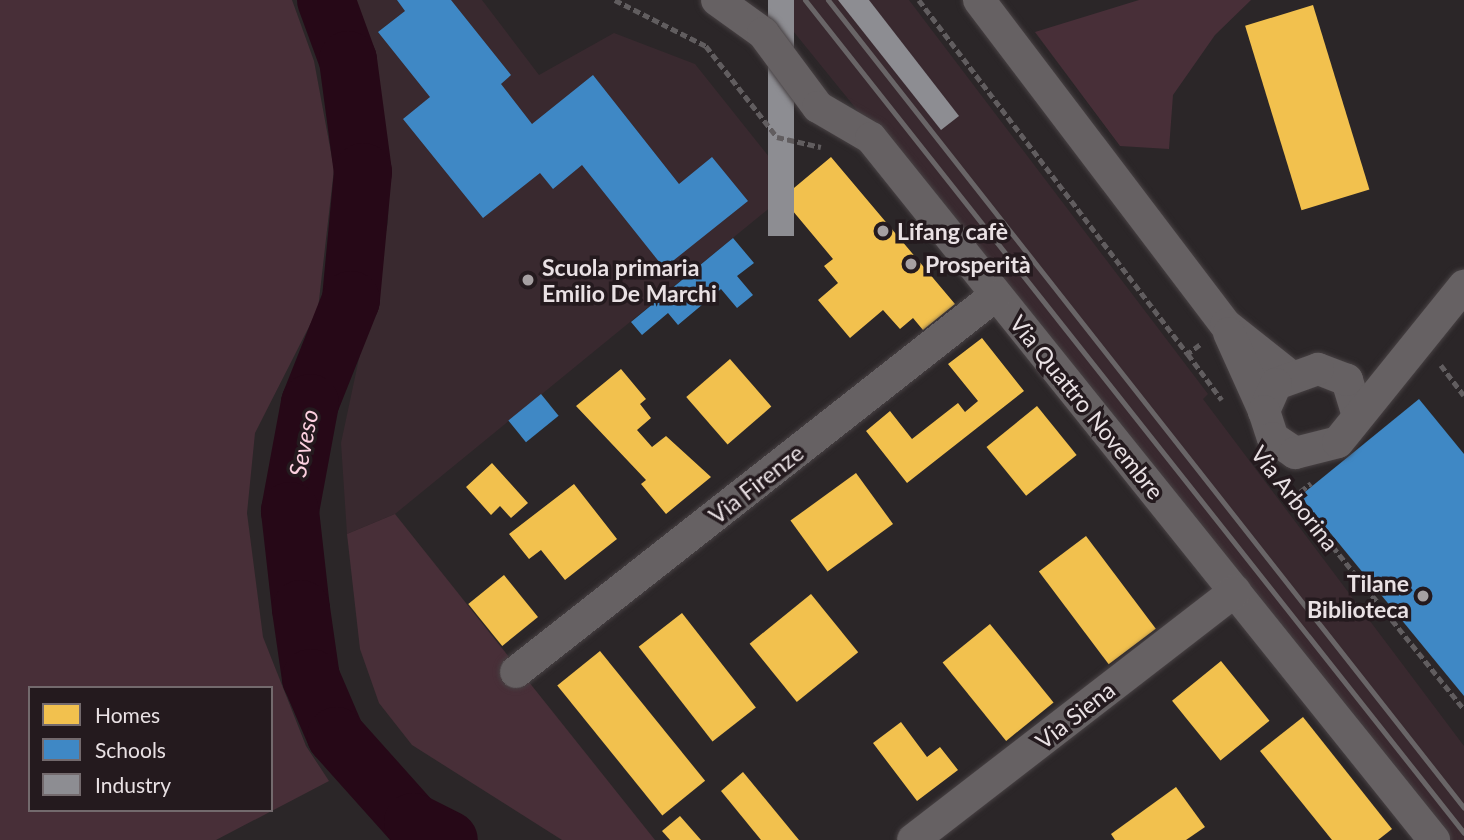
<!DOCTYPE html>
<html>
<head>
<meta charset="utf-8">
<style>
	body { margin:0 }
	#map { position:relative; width:1464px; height:840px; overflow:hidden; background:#2b2628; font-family:Lato,sans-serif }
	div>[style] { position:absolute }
	.built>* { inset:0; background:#39292f }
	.green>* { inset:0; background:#482f38 }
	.homes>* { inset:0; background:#f2c14e; transform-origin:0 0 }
	.schools>* { inset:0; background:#3f88c5; transform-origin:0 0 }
	.industry>* { inset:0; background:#8d8d92; transform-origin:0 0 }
	.river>* { height:58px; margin:-29px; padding:0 29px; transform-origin:29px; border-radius:29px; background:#260817 }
	.path>* { height:4.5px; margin-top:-2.25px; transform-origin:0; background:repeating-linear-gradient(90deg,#615d5f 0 7px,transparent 0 10.5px) }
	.roads { filter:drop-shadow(0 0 2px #474143) drop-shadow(0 0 2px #474143) }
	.minor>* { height:32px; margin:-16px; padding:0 16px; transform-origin:16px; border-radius:16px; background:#666163 }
	.rail>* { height:5px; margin:-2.5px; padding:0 2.5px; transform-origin:2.5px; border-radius:2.5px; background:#696567 }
	.dots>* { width:19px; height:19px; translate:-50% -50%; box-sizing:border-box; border:4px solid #241a1e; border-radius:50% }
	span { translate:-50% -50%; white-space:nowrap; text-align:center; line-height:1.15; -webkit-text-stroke:7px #241a1e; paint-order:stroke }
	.poi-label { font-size:23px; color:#e9e1e4; font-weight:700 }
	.left { translate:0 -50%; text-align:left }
	.right { translate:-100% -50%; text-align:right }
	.street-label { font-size:23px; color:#e9e1e4 }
	.water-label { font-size:24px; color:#fcd0df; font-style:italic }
	.legend { position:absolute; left:28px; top:686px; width:245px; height:126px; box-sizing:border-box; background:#241a1e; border:2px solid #736a6d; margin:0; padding:9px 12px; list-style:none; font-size:21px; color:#e9e1e4 }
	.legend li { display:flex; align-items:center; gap:14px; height:35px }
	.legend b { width:35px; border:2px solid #736a6d }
</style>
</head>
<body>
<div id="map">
	<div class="built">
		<div style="clip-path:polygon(351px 0,482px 0,539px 75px,614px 33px,695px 64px,794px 188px,395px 514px,347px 534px,341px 443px,388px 222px,389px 156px)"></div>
		<div style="clip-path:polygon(768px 0,909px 0,1208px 394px,1203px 399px,1464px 746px,1464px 840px,1448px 840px)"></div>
	</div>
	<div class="green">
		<div style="clip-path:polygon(evenodd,0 0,292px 0,314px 61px,334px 169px,318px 309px,255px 433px,247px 513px,263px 637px,306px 746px,329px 781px,216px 840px,0 840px,0 0,30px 688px,271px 688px,271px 810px,30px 810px,30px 688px)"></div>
		<div style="clip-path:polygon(1139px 0,1251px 0,1215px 35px,1173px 95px,1169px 149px,1120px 146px,1035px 32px)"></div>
		<div style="clip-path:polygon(395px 514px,655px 840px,562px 840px,412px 745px,379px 703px,360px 649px,347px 534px)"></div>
	</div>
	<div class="homes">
		<div style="left:1313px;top:5px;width:193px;height:71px;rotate:73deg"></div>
		<div style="clip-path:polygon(831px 157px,955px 304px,923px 330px,913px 318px,900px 329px,883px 310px,850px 338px,818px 300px,838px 283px,824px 266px,833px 259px,782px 198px)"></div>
		<div style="clip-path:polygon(982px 338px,1024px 391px,907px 483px,866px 431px,890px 411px,912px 439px,958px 403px,965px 412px,978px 401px,948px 364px)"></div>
		<div style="left:730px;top:359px;width:63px;height:58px;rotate:49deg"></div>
		<div style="clip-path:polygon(621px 369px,646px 399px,640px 404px,651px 418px,637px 430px,652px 447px,666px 436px,711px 477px,666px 514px,641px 484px,646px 480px,576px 406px)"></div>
		<div style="left:1037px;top:406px;width:63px;height:65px;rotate:51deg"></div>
		<div style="clip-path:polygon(492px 463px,528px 503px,511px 518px,500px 506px,491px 515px,466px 487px)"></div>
		<div style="left:856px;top:473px;width:63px;height:81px;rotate:54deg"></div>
		<div style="clip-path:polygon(574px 484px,617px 539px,565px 580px,541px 550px,529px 559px,509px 534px)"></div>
		<div style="left:1086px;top:536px;width:116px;height:59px;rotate:53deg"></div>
		<div style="left:504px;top:575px;width:54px;height:46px;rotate:51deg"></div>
		<div style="left:811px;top:594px;width:75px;height:79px;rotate:51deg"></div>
		<div style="left:682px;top:613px;width:120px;height:55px;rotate:52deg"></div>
		<div style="left:990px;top:624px;width:101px;height:61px;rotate:51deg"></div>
		<div style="left:600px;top:651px;width:167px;height:55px;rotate:51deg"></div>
		<div style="left:1221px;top:661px;width:77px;height:63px;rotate:51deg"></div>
		<div style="clip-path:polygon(1303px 717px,1392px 829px,1378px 840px,1332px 840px,1260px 751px)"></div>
		<div style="clip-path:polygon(901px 722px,927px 757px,940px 747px,958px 770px,917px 801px,873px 743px)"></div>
		<div style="clip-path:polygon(743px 772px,799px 840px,761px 840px,721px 791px)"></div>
		<div style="clip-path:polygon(1176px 787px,1205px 827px,1186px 840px,1115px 840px,1111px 834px)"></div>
		<div style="clip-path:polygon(680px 816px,701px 840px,670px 840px,662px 831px)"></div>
	</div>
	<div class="schools">
		<div style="clip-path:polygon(397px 0,451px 0,511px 75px,501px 84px,532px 124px,593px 75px,679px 184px,712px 157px,748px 201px,664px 268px,582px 165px,553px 189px,540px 173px,483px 218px,403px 119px,430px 97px,378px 32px,405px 11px)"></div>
		<div style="clip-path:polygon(733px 238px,754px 263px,737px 276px,753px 295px,737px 308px,721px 289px,678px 325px,668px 313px,642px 335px,631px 322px)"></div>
		<div style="left:541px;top:394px;width:28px;height:42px;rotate:51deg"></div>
		<div style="clip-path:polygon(1419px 399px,1464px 454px,1464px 696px,1300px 496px)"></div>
	</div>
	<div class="industry">
		<div style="left:768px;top:0;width:26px;height:236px"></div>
		<div style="clip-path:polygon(838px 0,869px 0,959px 116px,941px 130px)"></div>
	</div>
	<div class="river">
		<div style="left:326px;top:0;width:64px;rotate:69.9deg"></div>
		<div style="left:348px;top:60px;width:113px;rotate:82.4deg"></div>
		<div style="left:363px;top:172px;width:129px;rotate:95.4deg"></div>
		<div style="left:351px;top:300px;width:111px;rotate:111.7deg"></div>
		<div style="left:310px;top:403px;width:110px;rotate:100.5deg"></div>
		<div style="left:290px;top:511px;width:99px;rotate:83.6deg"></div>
		<div style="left:301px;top:609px;width:70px;rotate:81.8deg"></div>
		<div style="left:311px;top:678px;width:63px;rotate:66.7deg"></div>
		<div style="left:336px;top:736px;width:115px;rotate:48.2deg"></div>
		<div style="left:413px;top:822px;width:40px;rotate:26.6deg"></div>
	</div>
	<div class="path">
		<div style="left:615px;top:0;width:102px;rotate:26.8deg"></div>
		<div style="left:706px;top:46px;width:115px;rotate:52deg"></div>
		<div style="left:777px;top:137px;width:45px;rotate:12.8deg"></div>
		<div style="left:919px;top:0;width:445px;rotate:52.8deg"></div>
		<div style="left:1200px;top:345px;width:15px;rotate:143deg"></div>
		<div style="left:1188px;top:354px;width:57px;rotate:53.5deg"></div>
		<div style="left:1441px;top:365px;width:38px;rotate:53deg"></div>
		<div style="left:1280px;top:481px;width:293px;rotate:51.1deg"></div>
		<div style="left:1292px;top:498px;width:24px;rotate:-38deg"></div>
	</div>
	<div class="roads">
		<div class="minor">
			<div style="left:717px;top:0;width:57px;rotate:35.7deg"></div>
			<div style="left:763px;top:33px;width:92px;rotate:53.4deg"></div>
			<div style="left:818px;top:107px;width:61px;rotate:30.3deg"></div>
			<div style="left:871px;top:138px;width:900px;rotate:51.27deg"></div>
			<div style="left:979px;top:0;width:408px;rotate:52.8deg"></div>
			<div style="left:1226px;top:325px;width:80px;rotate:38.4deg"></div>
			<div style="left:1229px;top:333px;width:85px;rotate:65.8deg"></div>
			<div style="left:1358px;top:416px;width:38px;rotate:-107deg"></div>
			<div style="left:1347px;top:380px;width:31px;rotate:-159deg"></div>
			<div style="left:1318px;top:369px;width:45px;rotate:160.3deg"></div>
			<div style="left:1276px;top:384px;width:30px;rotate:114deg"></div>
			<div style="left:1264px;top:411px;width:28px;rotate:72deg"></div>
			<div style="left:1273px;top:438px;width:27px;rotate:34deg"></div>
			<div style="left:1295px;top:453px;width:44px;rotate:-14.3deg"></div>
			<div style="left:1338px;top:442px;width:201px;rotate:-51.1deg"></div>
			<div style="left:516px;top:672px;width:610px;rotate:-38.15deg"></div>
			<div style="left:913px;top:840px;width:407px;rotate:-37.7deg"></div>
		</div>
	</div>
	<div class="rail">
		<div style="left:805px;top:0;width:1062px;rotate:51.65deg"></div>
		<div style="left:828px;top:0;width:1028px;rotate:51.79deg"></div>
	</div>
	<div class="dots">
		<div style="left:883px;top:231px;background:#a6a0a2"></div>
		<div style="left:911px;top:264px;background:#a6a0a2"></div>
		<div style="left:528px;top:280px;background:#a6a0a2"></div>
		<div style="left:1423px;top:596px;background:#a6a0a2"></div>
	</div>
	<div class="poi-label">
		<span class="left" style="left:897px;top:231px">Lifang cafè</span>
		<span class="left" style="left:925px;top:264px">Prosperità</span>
		<span class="left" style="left:542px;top:280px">Scuola primaria<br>Emilio De Marchi</span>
		<span class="right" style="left:1409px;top:596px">Tilane<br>Biblioteca</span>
	</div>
	<div class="street-label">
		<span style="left:1087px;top:407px;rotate:51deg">Via Quattro Novembre</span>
		<span style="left:756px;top:484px;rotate:-38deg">Via Firenze</span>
		<span style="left:1295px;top:498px;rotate:52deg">Via Arborina</span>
		<span style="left:1075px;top:715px;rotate:-38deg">Via Siena</span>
	</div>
	<div class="water-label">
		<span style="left:303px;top:443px;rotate:-79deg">Seveso</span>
	</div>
	<ul class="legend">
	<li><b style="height:19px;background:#f2c14e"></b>Homes</li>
	<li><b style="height:19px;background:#3f88c5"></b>Schools</li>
	<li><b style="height:19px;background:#8d8d92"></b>Industry</li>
	</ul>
</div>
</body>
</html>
